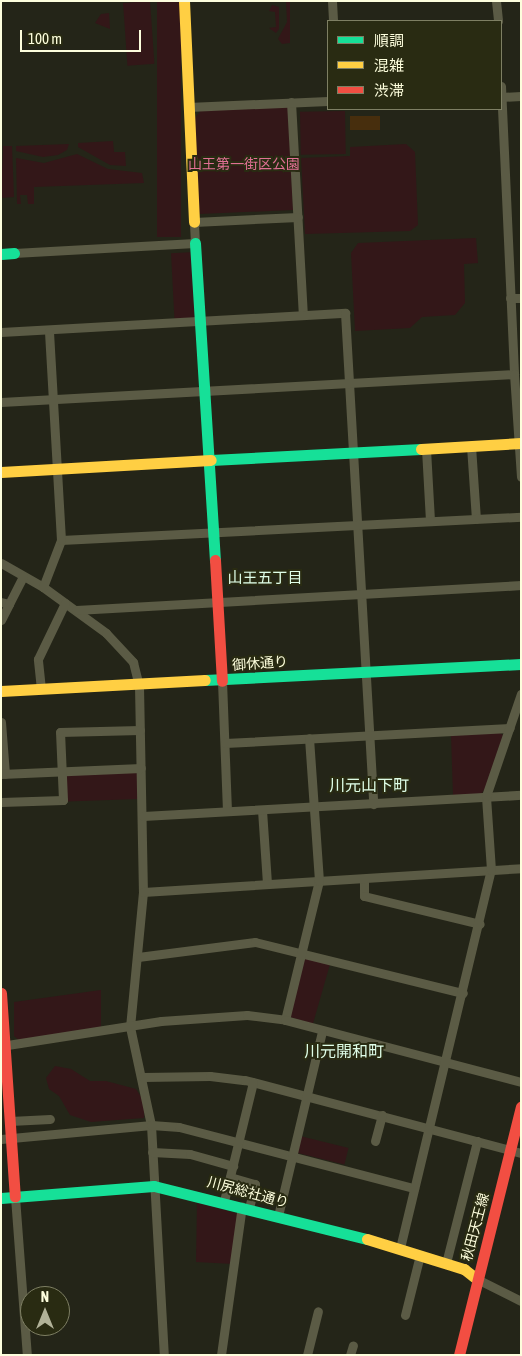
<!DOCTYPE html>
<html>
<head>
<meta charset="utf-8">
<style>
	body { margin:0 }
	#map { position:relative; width:522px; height:1356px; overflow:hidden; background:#242518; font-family:"Asap Condensed","Noto Sans JP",sans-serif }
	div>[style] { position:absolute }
	.green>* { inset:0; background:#331718; transform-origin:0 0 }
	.water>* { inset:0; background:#472e0d; transform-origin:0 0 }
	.street>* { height:9px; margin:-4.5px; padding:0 4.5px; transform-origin:4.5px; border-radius:4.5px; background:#5b5b45 }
	.fast>* { height:11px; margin:-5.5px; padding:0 5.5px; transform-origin:5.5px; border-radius:5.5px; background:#16e098 }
	.slow>* { height:11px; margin:-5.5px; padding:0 5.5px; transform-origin:5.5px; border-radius:5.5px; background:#ffcf43 }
	.jam>* { height:11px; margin:-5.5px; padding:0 5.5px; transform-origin:5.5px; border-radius:5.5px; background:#f24e42 }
	span { translate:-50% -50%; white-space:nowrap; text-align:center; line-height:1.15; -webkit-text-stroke:4px #292b12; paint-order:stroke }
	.park-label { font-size:14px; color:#e17095 }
	.street-label { font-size:14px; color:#fdfedd }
	.neighbourhood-label { font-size:15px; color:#dffee8 }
	.quarter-label { font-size:16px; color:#dffee8 }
	.frame { position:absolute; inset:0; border:2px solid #fdfedd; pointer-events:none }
	.legend { position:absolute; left:327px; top:20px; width:175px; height:90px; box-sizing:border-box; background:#292b12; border:1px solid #7e7f63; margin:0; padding:6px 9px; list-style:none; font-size:15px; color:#fdfedd }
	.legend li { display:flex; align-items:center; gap:10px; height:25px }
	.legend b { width:25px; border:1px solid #7e7f63 }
	.north { position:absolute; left:20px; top:1286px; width:50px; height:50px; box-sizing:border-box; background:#292b12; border:1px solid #7e7f63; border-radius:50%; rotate:0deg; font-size:14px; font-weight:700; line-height:20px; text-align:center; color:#fdfedd }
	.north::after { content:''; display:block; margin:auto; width:18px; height:22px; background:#b1b298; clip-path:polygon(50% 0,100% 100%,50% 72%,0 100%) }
	.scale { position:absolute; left:20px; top:30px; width:121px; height:22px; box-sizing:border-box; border:2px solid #fdfedd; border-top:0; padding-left:6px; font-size:15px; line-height:18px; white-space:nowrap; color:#fdfedd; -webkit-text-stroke:4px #292b12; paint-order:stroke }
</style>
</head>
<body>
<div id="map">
	<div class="green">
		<div style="left:150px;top:1px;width:63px;height:27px;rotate:86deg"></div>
		<div style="left:157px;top:1px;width:24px;height:236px"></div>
		<div style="clip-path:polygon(286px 1px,290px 1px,290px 43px,282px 44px,278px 39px,287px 22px)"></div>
		<div style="clip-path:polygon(272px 5px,279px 7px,279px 29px,276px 33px,269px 28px,276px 27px,275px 12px,269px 11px)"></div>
		<div style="clip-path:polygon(109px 13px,110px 29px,95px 23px,101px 14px)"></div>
		<div style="clip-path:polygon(288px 105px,293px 210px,199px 214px,194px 119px,202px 109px)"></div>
		<div style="left:345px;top:111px;width:43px;height:45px;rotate:89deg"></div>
		<div style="clip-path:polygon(113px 141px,114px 152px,125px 152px,126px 166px,110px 165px,78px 147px,78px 143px)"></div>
		<div style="clip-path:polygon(69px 144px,67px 150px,58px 155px,43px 157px,16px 151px,16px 146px)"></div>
		<div style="clip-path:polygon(406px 144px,415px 152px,418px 225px,410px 231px,305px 234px,301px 158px,350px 156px,350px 147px)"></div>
		<div style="clip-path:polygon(3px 146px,12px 146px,14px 197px,1px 198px)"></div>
		<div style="clip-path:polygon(77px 154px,108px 169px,142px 173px,144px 183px,34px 187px,34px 204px,28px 204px,27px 195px,20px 195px,21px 204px,17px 204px,16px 158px,44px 163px)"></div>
		<div style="clip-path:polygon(476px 238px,478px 263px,464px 264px,465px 303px,455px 315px,422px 317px,410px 328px,355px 331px,351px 253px,358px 243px)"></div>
		<div style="left:194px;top:252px;width:67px;height:23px;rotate:87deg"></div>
		<div style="clip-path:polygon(498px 732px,503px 735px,485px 789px,481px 794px,453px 795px,451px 735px)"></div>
		<div style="left:137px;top:771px;width:28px;height:71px;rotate:88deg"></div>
		<div style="left:305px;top:957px;width:26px;height:62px;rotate:16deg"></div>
		<div style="clip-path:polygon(101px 990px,101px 1028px,20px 1041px,14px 1036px,14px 1002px)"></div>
		<div style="clip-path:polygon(55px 1066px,71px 1069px,90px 1081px,106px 1081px,136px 1089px,145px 1103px,144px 1118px,91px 1122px,70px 1115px,59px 1096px,49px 1089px,46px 1078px)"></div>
		<div style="left:300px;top:1136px;width:50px;height:17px;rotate:14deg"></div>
		<div style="clip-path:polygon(197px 1202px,238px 1214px,233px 1264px,196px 1262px)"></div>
	</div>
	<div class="water">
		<div style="left:380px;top:116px;width:14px;height:30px;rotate:90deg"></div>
	</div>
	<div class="street">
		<div style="left:332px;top:1px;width:20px;rotate:87deg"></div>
		<div style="left:496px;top:1px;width:20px;rotate:84deg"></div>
		<div style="left:501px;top:86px;width:288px;rotate:87.4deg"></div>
		<div style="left:501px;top:97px;width:20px;rotate:-3deg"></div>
		<div style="left:291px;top:102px;width:213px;rotate:86.8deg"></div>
		<div style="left:188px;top:107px;width:140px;rotate:-2.5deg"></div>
		<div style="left:14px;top:253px;width:181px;rotate:-3.2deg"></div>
		<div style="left:195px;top:243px;width:21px;rotate:-93deg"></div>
		<div style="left:194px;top:222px;width:104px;rotate:-2.8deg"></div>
		<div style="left:510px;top:298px;width:11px"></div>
		<div style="left:1px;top:332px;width:345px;rotate:-3.2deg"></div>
		<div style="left:345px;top:313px;width:492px;rotate:86.7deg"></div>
		<div style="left:1px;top:402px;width:514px;rotate:-3.12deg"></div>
		<div style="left:514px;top:374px;width:103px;rotate:86.1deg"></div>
		<div style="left:471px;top:446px;width:73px;rotate:86.1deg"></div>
		<div style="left:426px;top:449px;width:72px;rotate:86.8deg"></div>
		<div style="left:61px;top:540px;width:461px;rotate:-2.9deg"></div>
		<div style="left:1px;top:563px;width:48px;rotate:29.7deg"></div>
		<div style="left:43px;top:587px;width:78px;rotate:36.1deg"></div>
		<div style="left:106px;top:633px;width:40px;rotate:47deg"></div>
		<div style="left:133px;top:662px;width:25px;rotate:76deg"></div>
		<div style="left:139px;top:686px;width:206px;rotate:88.9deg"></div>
		<div style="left:143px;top:892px;width:136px;rotate:95.5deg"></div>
		<div style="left:130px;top:1027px;width:100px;rotate:77.9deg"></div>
		<div style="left:151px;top:1125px;width:230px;rotate:86.8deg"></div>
		<div style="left:43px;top:587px;width:50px;rotate:-69deg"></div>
		<div style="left:61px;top:540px;width:209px;rotate:-93.3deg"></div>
		<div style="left:1px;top:602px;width:8px;rotate:14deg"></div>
		<div style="left:9px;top:604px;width:31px;rotate:-63deg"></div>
		<div style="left:76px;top:610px;width:446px;rotate:-3.2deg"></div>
		<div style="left:1px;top:620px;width:18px;rotate:-63deg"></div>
		<div style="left:222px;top:681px;width:130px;rotate:87.8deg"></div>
		<div style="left:41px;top:689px;width:30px;rotate:-96deg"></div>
		<div style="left:38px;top:659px;width:62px;rotate:-64.3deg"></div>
		<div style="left:1px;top:722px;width:52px;rotate:85.6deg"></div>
		<div style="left:225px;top:743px;width:285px;rotate:-3deg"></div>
		<div style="left:1px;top:774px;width:140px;rotate:-2.5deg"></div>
		<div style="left:1px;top:802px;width:62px;rotate:-1.8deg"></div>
		<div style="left:63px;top:800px;width:68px;rotate:-92.5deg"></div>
		<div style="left:60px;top:732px;width:80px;rotate:-1.4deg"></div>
		<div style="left:262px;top:810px;width:74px;rotate:86.1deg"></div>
		<div style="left:143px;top:816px;width:379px;rotate:-3.2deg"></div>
		<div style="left:364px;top:879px;width:17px;rotate:90deg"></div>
		<div style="left:364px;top:896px;width:119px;rotate:13.6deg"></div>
		<div style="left:143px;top:892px;width:379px;rotate:-3.6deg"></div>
		<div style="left:138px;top:957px;width:118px;rotate:-7.3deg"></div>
		<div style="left:255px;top:942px;width:214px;rotate:13.8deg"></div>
		<div style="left:285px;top:1020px;width:143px;rotate:-76.3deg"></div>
		<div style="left:319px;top:881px;width:143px;rotate:-94deg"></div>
		<div style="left:1px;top:1046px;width:162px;rotate:-8.9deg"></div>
		<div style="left:161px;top:1021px;width:86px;rotate:-4deg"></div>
		<div style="left:247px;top:1015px;width:38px;rotate:7deg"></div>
		<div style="left:285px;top:1020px;width:244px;rotate:14.7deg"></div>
		<div style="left:143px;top:1077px;width:67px;rotate:-0.9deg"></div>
		<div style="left:210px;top:1076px;width:35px;rotate:7deg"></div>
		<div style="left:245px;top:1080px;width:285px;rotate:14.8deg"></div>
		<div style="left:10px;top:1121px;width:40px;rotate:-2.9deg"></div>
		<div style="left:1px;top:1139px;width:151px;rotate:-5.3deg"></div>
		<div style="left:151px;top:1125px;width:28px;rotate:4deg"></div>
		<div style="left:179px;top:1127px;width:243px;rotate:14.6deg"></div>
		<div style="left:375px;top:1141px;width:27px;rotate:-75deg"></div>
		<div style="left:152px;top:1152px;width:38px;rotate:3deg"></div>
		<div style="left:190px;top:1154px;width:45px;rotate:15.6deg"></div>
		<div style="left:230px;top:1177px;width:26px;rotate:16deg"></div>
		<div style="left:255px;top:1184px;width:25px;rotate:104deg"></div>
		<div style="left:15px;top:1197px;width:158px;rotate:85.7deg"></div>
		<div style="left:224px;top:1201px;width:122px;rotate:-76.3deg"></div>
		<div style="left:278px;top:1216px;width:190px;rotate:-76.6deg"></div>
		<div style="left:400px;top:1248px;width:389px;rotate:-76.5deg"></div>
		<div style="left:491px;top:870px;width:74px;rotate:-93.9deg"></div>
		<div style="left:486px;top:796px;width:108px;rotate:-71.1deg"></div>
		<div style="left:446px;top:1263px;width:126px;rotate:-75.7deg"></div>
		<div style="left:477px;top:1279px;width:49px;rotate:26.6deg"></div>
		<div style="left:405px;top:1315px;width:62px;rotate:-76deg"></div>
		<div style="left:221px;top:1355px;width:150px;rotate:-82deg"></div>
		<div style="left:307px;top:1355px;width:45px;rotate:-76deg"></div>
		<div style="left:350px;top:1355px;width:10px;rotate:-73deg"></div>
	</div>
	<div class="fast">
		<div style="left:195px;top:243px;width:318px;rotate:86.4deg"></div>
		<div style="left:1px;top:254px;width:13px;rotate:-4deg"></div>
		<div style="left:211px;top:460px;width:210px;rotate:-3deg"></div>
		<div style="left:205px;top:680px;width:316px;rotate:-2.9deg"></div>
		<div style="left:1px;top:1198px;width:153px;rotate:-4.5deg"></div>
		<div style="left:154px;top:1186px;width:219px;rotate:14deg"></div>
	</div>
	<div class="slow">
		<div style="left:184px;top:1px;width:221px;rotate:87.4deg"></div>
		<div style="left:421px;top:449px;width:100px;rotate:-3.4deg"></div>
		<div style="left:1px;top:472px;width:210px;rotate:-3.3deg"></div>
		<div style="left:1px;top:691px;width:204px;rotate:-3.1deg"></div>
		<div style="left:367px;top:1239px;width:102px;rotate:17.2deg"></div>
		<div style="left:464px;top:1269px;width:16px;rotate:38deg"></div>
	</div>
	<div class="jam">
		<div style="left:215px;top:560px;width:121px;rotate:86.7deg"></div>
		<div style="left:1px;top:993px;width:204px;rotate:86.1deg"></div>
		<div style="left:459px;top:1355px;width:256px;rotate:-76deg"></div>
	</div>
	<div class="park-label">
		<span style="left:244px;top:164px">山王第一街区公園</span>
	</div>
	<div class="street-label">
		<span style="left:260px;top:663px;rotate:-4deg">御休通り</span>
		<span style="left:248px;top:1192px;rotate:15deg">川尻総社通り</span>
		<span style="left:475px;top:1227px;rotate:-75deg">秋田天王線</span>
	</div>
	<div class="neighbourhood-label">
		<span style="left:265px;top:578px">山王五丁目</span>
	</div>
	<div class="quarter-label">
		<span style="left:369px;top:785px">川元山下町</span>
		<span style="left:344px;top:1051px">川元開和町</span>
	</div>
	<div class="frame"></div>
	<ul class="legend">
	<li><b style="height:6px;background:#16e098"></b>順調</li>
	<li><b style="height:6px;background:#ffcf43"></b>混雑</li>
	<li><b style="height:6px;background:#f24e42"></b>渋滞</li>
	</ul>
	<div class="north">N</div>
	<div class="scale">100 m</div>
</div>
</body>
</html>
